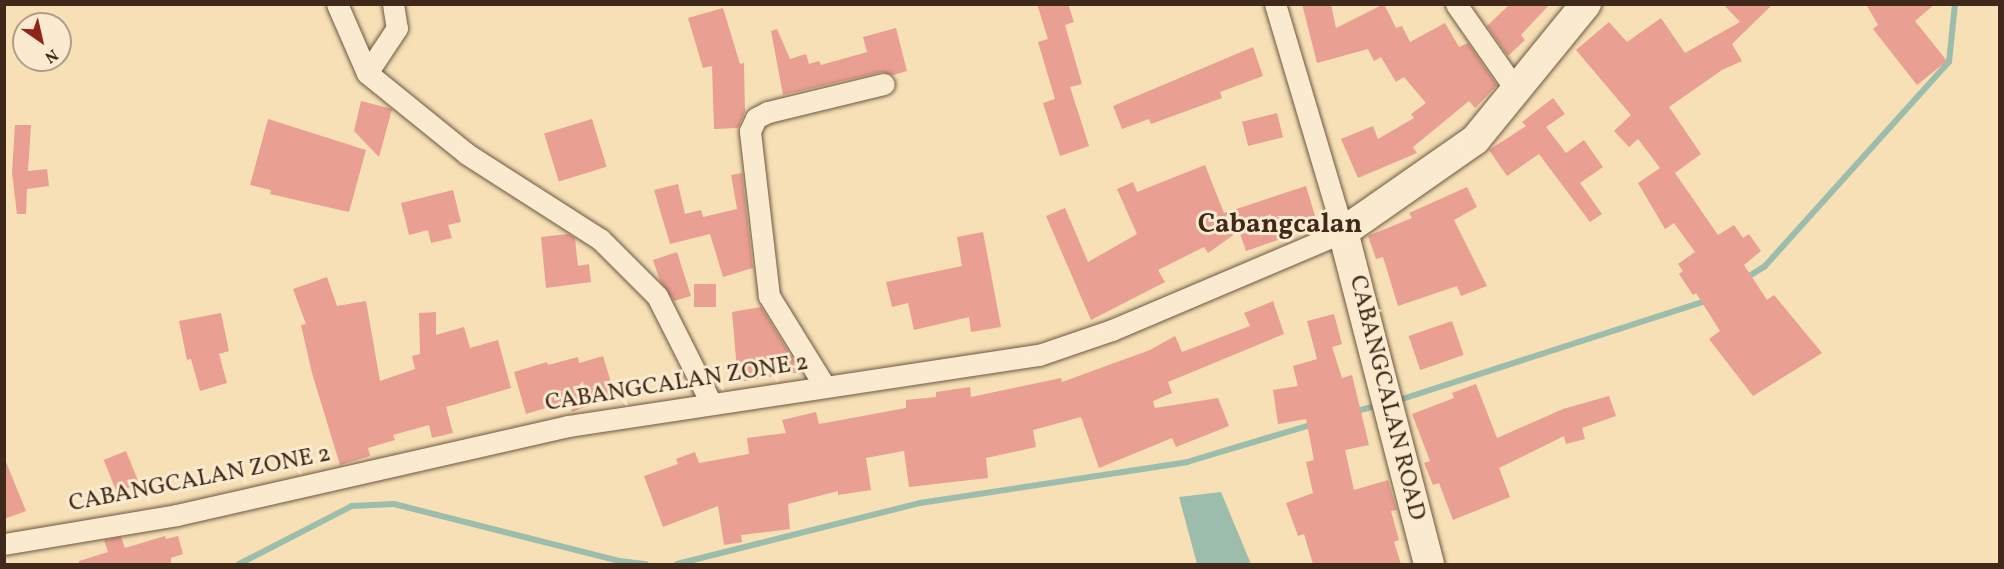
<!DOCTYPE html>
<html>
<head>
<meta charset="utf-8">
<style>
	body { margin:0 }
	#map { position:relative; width:2004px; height:569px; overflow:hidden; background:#f7e0b6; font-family:Vollkorn,serif }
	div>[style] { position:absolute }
	.water>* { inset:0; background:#9dbdac }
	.stream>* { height:6px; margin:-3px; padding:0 3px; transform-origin:3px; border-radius:3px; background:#9dbdac }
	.building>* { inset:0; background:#e99f91; transform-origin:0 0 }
	.roads { filter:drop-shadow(0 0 2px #6e5741) drop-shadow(0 0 2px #6e5741) }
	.street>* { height:21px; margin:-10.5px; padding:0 10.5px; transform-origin:10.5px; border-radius:10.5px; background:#faebd0 }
	.secondary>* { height:30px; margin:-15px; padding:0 15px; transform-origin:15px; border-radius:15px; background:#faebd0 }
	span { translate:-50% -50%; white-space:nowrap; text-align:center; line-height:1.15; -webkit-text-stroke:6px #faebd0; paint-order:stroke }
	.street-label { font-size:24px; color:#40291a }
	.quarter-label { font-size:27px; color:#40291a; font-weight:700 }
	.frame { position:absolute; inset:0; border:6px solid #40291a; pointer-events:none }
	.north { position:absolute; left:12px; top:12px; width:60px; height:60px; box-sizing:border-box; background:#faebd0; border:2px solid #b09d87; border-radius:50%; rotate:146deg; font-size:16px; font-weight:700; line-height:24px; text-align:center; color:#40291a }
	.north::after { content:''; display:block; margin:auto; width:21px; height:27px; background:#8f2418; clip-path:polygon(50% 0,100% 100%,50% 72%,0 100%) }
</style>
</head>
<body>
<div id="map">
	<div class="water">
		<div style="clip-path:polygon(1221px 492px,1251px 564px,1197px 564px,1179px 497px)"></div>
	</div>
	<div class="stream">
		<div style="left:1746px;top:278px;width:22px;rotate:-32deg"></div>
		<div style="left:1765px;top:266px;width:275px;rotate:-48deg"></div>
		<div style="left:1949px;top:62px;width:58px;rotate:-84.1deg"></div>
		<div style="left:1396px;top:401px;width:329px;rotate:-17.9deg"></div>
		<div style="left:1353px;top:412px;width:24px;rotate:-15deg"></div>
		<div style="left:239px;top:564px;width:127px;rotate:-27.2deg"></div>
		<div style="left:352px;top:506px;width:42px;rotate:-2.7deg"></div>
		<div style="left:394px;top:504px;width:233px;rotate:14.2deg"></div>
		<div style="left:620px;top:561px;width:26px;rotate:7deg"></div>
		<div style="left:677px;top:564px;width:251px;rotate:-14.1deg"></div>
		<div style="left:920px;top:503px;width:270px;rotate:-8.7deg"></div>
		<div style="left:1187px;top:462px;width:133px;rotate:-16.7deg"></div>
	</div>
	<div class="building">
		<div style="clip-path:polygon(1037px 4px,1068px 4px,1074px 22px,1065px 25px,1082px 84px,1070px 87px,1089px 146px,1060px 156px,1043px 103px,1055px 99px,1038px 42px,1048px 39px)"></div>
		<div style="clip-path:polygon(1302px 4px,1331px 4px,1336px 28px,1384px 4px,1396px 28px,1402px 26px,1410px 42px,1445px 23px,1459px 47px,1468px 43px,1497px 85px,1475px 108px,1469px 101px,1413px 147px,1417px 153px,1358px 178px,1341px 139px,1373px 126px,1378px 139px,1414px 118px,1411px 114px,1426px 103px,1404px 77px,1396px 82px,1381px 57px,1374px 61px,1368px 49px,1317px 63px)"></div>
		<div style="clip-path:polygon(1510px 4px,1550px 4px,1521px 35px,1525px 40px,1508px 56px,1487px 26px)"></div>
		<div style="clip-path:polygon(1723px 4px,1773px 4px,1732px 44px,1742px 61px,1722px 70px,1669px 107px,1701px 154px,1675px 173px,1718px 235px,1734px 225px,1743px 238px,1749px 234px,1761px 251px,1744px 265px,1767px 300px,1774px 295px,1822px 353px,1753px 396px,1709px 339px,1720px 331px,1696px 293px,1693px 295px,1679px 274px,1683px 271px,1678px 264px,1695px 252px,1674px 223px,1665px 229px,1638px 183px,1660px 168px,1638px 139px,1629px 147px,1614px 131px,1631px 115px,1576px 50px,1609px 22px,1627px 42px,1661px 18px,1685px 53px,1740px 22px)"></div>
		<div style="clip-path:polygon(1866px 4px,1935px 4px,1915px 21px,1947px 61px,1917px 85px,1873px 29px,1878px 25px)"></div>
		<div style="clip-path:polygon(723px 8px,740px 64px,744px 63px,745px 112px,738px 128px,714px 129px,712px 66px,703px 68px,688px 18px)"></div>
		<div style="clip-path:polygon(896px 28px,907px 71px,893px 75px,881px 72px,783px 95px,771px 31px,777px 29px,790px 59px,806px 54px,809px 64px,819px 61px,821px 65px,867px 52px,863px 37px)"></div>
		<div style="clip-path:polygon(1253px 47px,1263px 76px,1220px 92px,1222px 98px,1151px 124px,1149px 119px,1122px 129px,1113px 106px)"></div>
		<div style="clip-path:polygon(1553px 98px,1565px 114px,1546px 127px,1566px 153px,1584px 140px,1603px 167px,1580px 183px,1602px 214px,1590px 222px,1539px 154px,1507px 176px,1489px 150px,1526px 126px,1522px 122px)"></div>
		<div style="clip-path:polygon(361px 101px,392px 109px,379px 157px,354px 131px)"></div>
		<div style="left:1277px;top:113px;width:25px;height:36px;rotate:76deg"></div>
		<div style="clip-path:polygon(268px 119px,366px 150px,349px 212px,270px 194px,271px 190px,250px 185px)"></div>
		<div style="left:592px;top:119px;width:50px;height:50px;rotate:73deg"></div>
		<div style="clip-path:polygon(15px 125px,31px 125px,28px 171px,47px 169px,49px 186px,27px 189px,26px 214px,17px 214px,12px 173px)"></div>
		<div style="clip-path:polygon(1205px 165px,1224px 213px,1306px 186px,1315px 216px,1277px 227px,1281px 239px,1246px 251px,1239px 231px,1208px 253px,1204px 247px,1158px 270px,1165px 282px,1091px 320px,1046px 216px,1065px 208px,1088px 262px,1137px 234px,1117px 189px,1133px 182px,1137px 192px)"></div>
		<div style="clip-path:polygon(742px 173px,753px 268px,723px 277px,710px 234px,670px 244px,654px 190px,678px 184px,685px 214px,701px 210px,703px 217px,737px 209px,731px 175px)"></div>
		<div style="clip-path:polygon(1467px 187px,1477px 207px,1454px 220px,1487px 286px,1461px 296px,1457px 286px,1398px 306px,1383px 257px,1376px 259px,1368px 236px,1412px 218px,1409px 213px)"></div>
		<div style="clip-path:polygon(453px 190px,461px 222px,448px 225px,452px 238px,431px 243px,428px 230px,409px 235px,401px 203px)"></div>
		<div style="clip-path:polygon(983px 232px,1001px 327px,971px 332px,969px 317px,914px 330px,908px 303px,892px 307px,886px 282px,962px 266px,957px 237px)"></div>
		<div style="clip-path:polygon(568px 234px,575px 238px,578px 266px,589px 264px,591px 282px,546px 288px,541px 237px)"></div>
		<div style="clip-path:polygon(677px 252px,691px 296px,674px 301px,660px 281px,653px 260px)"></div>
		<div style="clip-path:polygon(327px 277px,337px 306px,366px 301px,380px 381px,415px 369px,412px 356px,420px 354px,419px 313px,436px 312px,436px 335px,464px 327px,470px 348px,498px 340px,511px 388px,446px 407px,453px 433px,432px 438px,429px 425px,393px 435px,395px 440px,368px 448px,370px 456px,340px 465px,312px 373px,301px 325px,306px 324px,293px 289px)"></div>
		<div style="left:694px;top:284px;width:22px;height:23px"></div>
		<div style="clip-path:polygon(1273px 301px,1284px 334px,1168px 382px,1172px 393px,1153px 401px,1155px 408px,1218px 398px,1229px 426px,1176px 447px,1172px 438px,1099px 468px,1081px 417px,1033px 430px,1036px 447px,986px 458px,988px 478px,909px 487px,904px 451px,866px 458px,871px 490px,838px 495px,838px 491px,788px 504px,790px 529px,741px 535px,742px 542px,724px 545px,718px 506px,663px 527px,644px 476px,678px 464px,676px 459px,695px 452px,699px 463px,749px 454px,747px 438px,786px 433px,782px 420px,816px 412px,819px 424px,906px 408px,906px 400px,936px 397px,936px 392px,970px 387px,971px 397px,1061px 378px,1062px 382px,1150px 350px,1175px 336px,1182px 352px,1250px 326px,1244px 313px)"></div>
		<div style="clip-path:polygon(761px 307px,801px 372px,738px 382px,732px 312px)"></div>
		<div style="clip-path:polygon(221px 313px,229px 351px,219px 354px,227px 383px,200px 391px,191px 359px,187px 360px,179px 321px)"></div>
		<div style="clip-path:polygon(1334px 314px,1342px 344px,1332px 347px,1342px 378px,1352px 375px,1369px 445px,1345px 450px,1354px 490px,1388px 480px,1397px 510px,1391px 511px,1399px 540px,1394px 542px,1401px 564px,1313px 564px,1304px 534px,1298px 536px,1286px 503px,1313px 493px,1306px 462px,1314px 460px,1306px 419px,1278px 424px,1273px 390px,1298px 386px,1293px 366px,1317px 359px,1307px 321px)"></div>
		<div style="left:1452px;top:321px;width:36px;height:46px;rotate:71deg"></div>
		<div style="clip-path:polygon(603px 356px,615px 396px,572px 412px,569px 401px,526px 414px,514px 372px,547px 362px,548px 365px,578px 357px,579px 363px)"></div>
		<div style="clip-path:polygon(1476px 384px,1497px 438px,1563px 409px,1609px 396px,1616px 416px,1582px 428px,1585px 439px,1566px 444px,1564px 436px,1499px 468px,1510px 497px,1453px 520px,1439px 483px,1433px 485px,1424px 463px,1430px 461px,1412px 414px,1454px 398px,1452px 393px)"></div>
		<div style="left:126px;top:451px;width:35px;height:24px;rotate:68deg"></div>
		<div style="clip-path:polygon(4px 457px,26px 511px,4px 519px)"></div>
		<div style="clip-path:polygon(165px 536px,166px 539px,178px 536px,183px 554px,171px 558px,171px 564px,79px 564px,79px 561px,108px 552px,104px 540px,121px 537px,125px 548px)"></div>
	</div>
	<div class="roads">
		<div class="street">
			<div style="left:337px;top:4px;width:75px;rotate:66.5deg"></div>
			<div style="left:393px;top:4px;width:24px;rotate:81deg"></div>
			<div style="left:397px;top:28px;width:54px;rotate:123.7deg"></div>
			<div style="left:367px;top:73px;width:129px;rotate:39deg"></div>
			<div style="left:467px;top:154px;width:158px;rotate:32.6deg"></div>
			<div style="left:600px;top:239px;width:81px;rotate:45deg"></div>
			<div style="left:657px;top:296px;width:120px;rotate:63.2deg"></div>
			<div style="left:1456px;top:4px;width:105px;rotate:55.1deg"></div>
			<div style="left:824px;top:385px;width:105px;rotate:-121.7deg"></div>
			<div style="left:769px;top:296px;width:166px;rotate:-96.6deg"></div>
			<div style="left:750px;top:131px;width:14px;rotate:-65deg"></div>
			<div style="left:756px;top:118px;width:13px;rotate:-27deg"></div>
			<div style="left:768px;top:112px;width:119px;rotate:-13.6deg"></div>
			<div style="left:4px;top:544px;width:175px;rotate:-9.5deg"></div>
			<div style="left:177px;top:515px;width:401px;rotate:-12.8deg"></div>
			<div style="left:568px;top:426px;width:476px;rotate:-8.6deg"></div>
			<div style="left:1039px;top:355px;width:77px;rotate:-18.9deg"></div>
			<div style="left:1112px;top:330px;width:251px;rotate:-23deg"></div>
			<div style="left:1343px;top:232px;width:238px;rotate:-106.6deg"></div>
		</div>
		<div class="secondary">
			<div style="left:1429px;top:564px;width:343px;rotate:-104.5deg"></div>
			<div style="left:1343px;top:232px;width:161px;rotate:-34.9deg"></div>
			<div style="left:1475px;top:140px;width:176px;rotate:-50.8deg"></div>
		</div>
	</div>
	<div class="street-label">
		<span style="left:677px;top:384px;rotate:-9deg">CABANGCALAN ZONE 2</span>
		<span style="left:1386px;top:398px;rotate:76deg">CABANGCALAN ROAD</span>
		<span style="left:200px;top:480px;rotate:-11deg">CABANGCALAN ZONE 2</span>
	</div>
	<div class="quarter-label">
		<span style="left:1280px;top:226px">Cabangcalan</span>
	</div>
	<div class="frame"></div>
	<div class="north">N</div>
</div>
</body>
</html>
